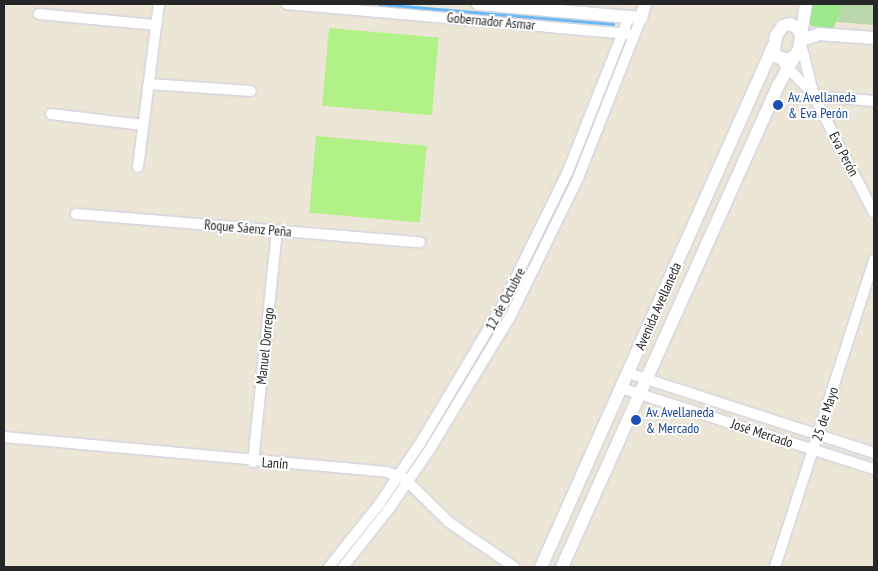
<!DOCTYPE html>
<html>
<head>
<meta charset="utf-8">
<style>
	body { margin:0 }
	#map { position:relative; width:878px; height:571px; overflow:hidden; background:#ece6d7; font-family:"PT Sans Narrow",sans-serif }
	div>[style] { position:absolute }
	.green>* { inset:0; background:#9de88d }
	.cemetery>* { inset:0; background:#bad7ac }
	.pitch>* { inset:0; background:#b2f187; transform-origin:0 0 }
	.stream>* { height:3px; margin:-1.5px; padding:0 1.5px; transform-origin:1.5px; border-radius:1.5px; background:#5eb6f9 }
	.roads { filter:drop-shadow(0 0 1px #cccce2) drop-shadow(0 0 1px #cccce2) }
	.minor>* { height:10px; margin:-5px; padding:0 5px; transform-origin:5px; border-radius:5px; background:#fff }
	.tertiary>* { height:12px; margin:-6px; padding:0 6px; transform-origin:6px; border-radius:6px; background:#fff }
	.dots>* { width:14px; height:14px; translate:-50% -50%; box-sizing:border-box; border:2px solid #fff; border-radius:50% }
	span { translate:-50% -50%; white-space:nowrap; text-align:center; line-height:1.15; -webkit-text-stroke:4px #fff; paint-order:stroke }
	.street-label { font-size:14px; color:#272727 }
	.transit-label { font-size:14px; color:#164399 }
	.left { translate:0 -50%; text-align:left }
	.frame { position:absolute; inset:0; border:5px solid #272727; pointer-events:none }
</style>
</head>
<body>
<div id="map">
	<div class="green">
		<div style="clip-path:polygon(812px 4px,844px 4px,833px 29px,811px 26px,809px 20px)"></div>
	</div>
	<div class="cemetery">
		<div style="clip-path:polygon(844px 4px,874px 4px,874px 25px,836px 22px)"></div>
	</div>
	<div class="pitch">
		<div style="left:329px;top:28px;width:110px;height:78px;rotate:5deg"></div>
		<div style="left:316px;top:136px;width:111px;height:77px;rotate:5deg"></div>
	</div>
	<div class="stream">
		<div style="left:379px;top:4px;width:235px;rotate:4.9deg"></div>
	</div>
	<div class="roads">
		<div class="minor">
			<div style="left:287px;top:4px;width:343px;rotate:5deg"></div>
			<div style="left:39px;top:14px;width:118px;rotate:5.4deg"></div>
			<div style="left:801px;top:44px;width:54px;rotate:76deg"></div>
			<div style="left:814px;top:96px;width:131px;rotate:62.9deg"></div>
			<div style="left:784px;top:64px;width:43px;rotate:45.9deg"></div>
			<div style="left:149px;top:84px;width:102px;rotate:3.9deg"></div>
			<div style="left:814px;top:96px;width:60px;rotate:4.8deg"></div>
			<div style="left:51px;top:114px;width:93px;rotate:6.8deg"></div>
			<div style="left:138px;top:167px;width:164px;rotate:-82.7deg"></div>
			<div style="left:76px;top:214px;width:345px;rotate:4.7deg"></div>
			<div style="left:628px;top:373px;width:259px;rotate:18deg"></div>
			<div style="left:621px;top:388px;width:266px;rotate:17.8deg"></div>
			<div style="left:4px;top:437px;width:385px;rotate:5.2deg"></div>
			<div style="left:387px;top:472px;width:19px;rotate:21deg"></div>
			<div style="left:405px;top:479px;width:63px;rotate:44.4deg"></div>
			<div style="left:450px;top:523px;width:78px;rotate:34.5deg"></div>
			<div style="left:253px;top:462px;width:232px;rotate:-84.1deg"></div>
			<div style="left:329px;top:567px;width:82px;rotate:-51.4deg"></div>
			<div style="left:380px;top:503px;width:73px;rotate:-56.1deg"></div>
			<div style="left:421px;top:442px;width:156px;rotate:-59.2deg"></div>
			<div style="left:501px;top:308px;width:153px;rotate:-63.9deg"></div>
			<div style="left:568px;top:171px;width:166px;rotate:-68.4deg"></div>
			<div style="left:343px;top:567px;width:74px;rotate:-51.6deg"></div>
			<div style="left:389px;top:509px;width:73px;rotate:-55.7deg"></div>
			<div style="left:430px;top:449px;width:157px;rotate:-58.8deg"></div>
			<div style="left:511px;top:315px;width:153px;rotate:-63.9deg"></div>
			<div style="left:578px;top:178px;width:172px;rotate:-68.5deg"></div>
			<div style="left:775px;top:567px;width:323px;rotate:-72.1deg"></div>
		</div>
		<div class="tertiary">
			<div style="left:478px;top:4px;width:164px;rotate:4.9deg"></div>
			<div style="left:641px;top:18px;width:15px;rotate:-74deg"></div>
			<div style="left:801px;top:40px;width:19px;rotate:-18deg"></div>
			<div style="left:819px;top:34px;width:55px;rotate:4.2deg"></div>
			<div style="left:795px;top:56px;width:8px;rotate:150deg"></div>
			<div style="left:788px;top:60px;width:11px;rotate:-165deg"></div>
			<div style="left:777px;top:57px;width:8px;rotate:-113deg"></div>
			<div style="left:774px;top:50px;width:14px;rotate:-82deg"></div>
			<div style="left:776px;top:36px;width:12px;rotate:-55deg"></div>
			<div style="left:783px;top:26px;width:7px;rotate:-16deg"></div>
			<div style="left:790px;top:24px;width:10px;rotate:29deg"></div>
			<div style="left:799px;top:29px;width:8px;rotate:76deg"></div>
			<div style="left:541px;top:567px;width:572px;rotate:-65.95deg"></div>
			<div style="left:562px;top:567px;width:527px;rotate:-65.82deg"></div>
			<div style="left:778px;top:86px;width:43px;rotate:-60.4deg"></div>
			<div style="left:799px;top:49px;width:46px;rotate:-81.2deg"></div>
		</div>
	</div>
	<div class="dots">
		<div style="left:778px;top:105px;background:#1a4fb4"></div>
		<div style="left:636px;top:420px;background:#1a4fb4"></div>
	</div>
	<div class="street-label">
		<span style="left:491px;top:21px;rotate:5deg">Gobernador Asmar</span>
		<span style="left:844px;top:154px;rotate:63deg">Eva Perón</span>
		<span style="left:248px;top:228px;rotate:5deg">Roque Sáenz Peña</span>
		<span style="left:505px;top:299px;rotate:-62deg">12 de Octubre</span>
		<span style="left:658px;top:306px;rotate:-66deg">Avenida Avellaneda</span>
		<span style="left:265px;top:346px;rotate:-84deg">Manuel Dorrego</span>
		<span style="left:825px;top:414px;rotate:-72deg">25 de Mayo</span>
		<span style="left:762px;top:433px;rotate:18deg">José Mercado</span>
		<span style="left:275px;top:463px;rotate:4deg">Lanín</span>
	</div>
	<div class="transit-label">
		<span class="left" style="left:788px;top:105px">Av. Avellaneda<br>&amp; Eva Perón</span>
		<span class="left" style="left:646px;top:420px">Av. Avellaneda<br>&amp; Mercado</span>
	</div>
	<div class="frame"></div>
</div>
</body>
</html>
